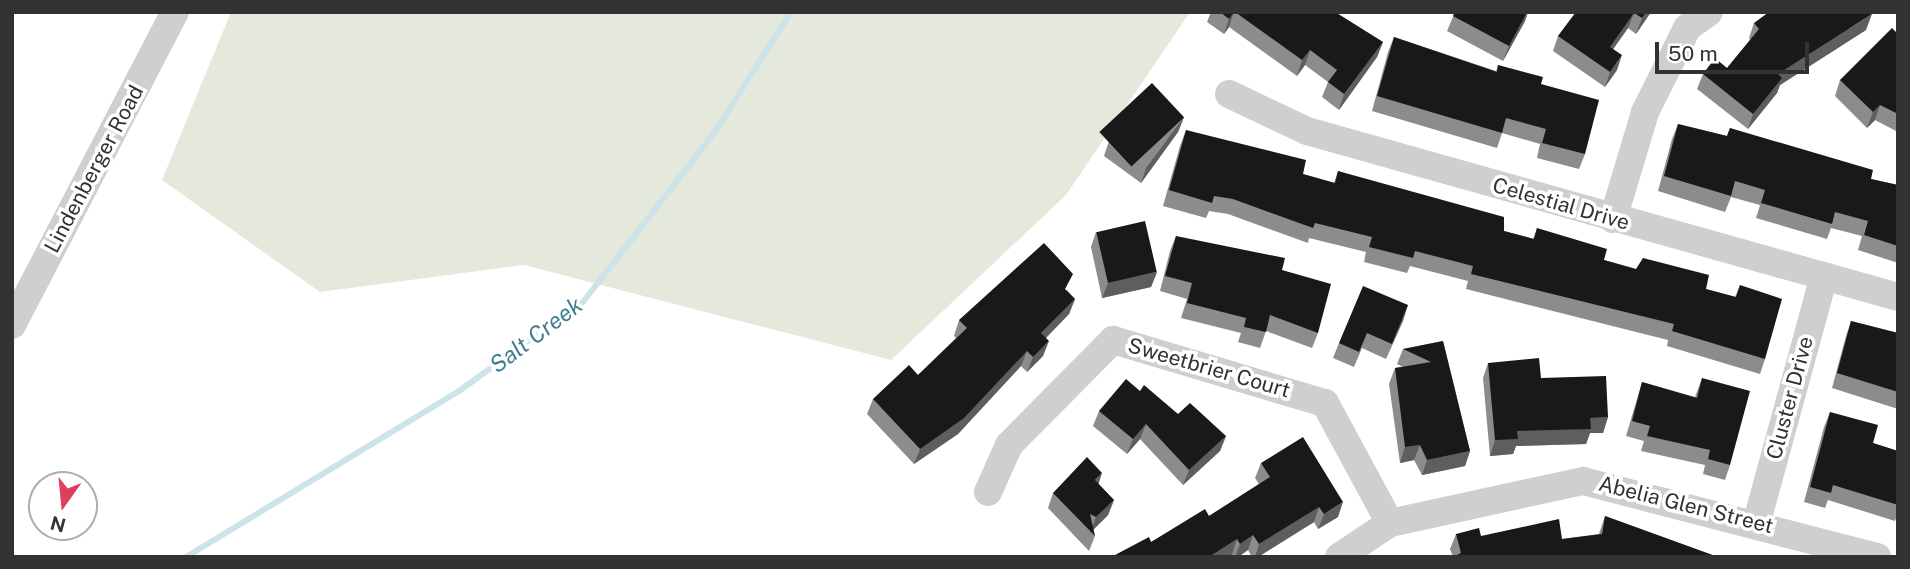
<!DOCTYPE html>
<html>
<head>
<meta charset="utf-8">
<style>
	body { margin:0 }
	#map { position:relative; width:1910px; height:569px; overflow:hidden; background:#fff; font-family:"Public Sans",sans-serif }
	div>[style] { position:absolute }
	.green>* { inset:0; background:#e4e9dc }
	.stream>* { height:6px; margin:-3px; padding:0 3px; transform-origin:3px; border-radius:3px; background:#cce3ea }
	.minor>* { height:28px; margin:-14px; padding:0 14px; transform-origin:14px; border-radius:14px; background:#cfcfcf }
	.wall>* { inset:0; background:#8c8c8c }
	.shaded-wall>* { inset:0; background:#5e5e5e }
	.building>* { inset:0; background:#191919; transform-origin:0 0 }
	span { translate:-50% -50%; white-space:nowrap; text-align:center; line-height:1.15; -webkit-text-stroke:7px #fff; paint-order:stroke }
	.street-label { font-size:21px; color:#323232 }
	.water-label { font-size:23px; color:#427e92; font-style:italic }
	.frame { position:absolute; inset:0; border:14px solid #323232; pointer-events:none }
	.north { position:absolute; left:28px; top:471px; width:70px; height:70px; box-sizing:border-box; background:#fff; border:2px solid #adadad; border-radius:50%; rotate:195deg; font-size:19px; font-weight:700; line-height:28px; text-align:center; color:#323232 }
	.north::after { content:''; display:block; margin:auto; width:24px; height:32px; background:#de3f61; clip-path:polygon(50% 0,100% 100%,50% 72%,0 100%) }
	.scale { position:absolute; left:1655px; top:42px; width:154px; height:32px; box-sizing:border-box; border:4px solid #323232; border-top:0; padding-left:9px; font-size:21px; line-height:24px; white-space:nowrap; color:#323232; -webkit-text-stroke:5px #fff; paint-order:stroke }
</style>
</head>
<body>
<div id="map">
	<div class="green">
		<div style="clip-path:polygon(231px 12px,1190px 12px,1066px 195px,891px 360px,524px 265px,320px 292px,162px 180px)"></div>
	</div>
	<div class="stream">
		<div style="left:186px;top:557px;width:320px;rotate:-31.3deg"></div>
		<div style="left:459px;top:391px;width:153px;rotate:-35.7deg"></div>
		<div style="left:583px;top:302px;width:215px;rotate:-52.2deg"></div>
		<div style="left:715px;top:132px;width:142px;rotate:-57.7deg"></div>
	</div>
	<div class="minor">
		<div style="left:1229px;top:94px;width:86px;rotate:25.4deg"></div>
		<div style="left:1307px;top:131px;width:614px;rotate:15.69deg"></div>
		<div style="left:1613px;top:219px;width:112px;rotate:-73.3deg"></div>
		<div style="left:1645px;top:112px;width:94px;rotate:-63.4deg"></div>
		<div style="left:1687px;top:28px;width:27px;rotate:-36deg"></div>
		<div style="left:12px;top:325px;width:353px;rotate:-62.5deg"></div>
		<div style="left:988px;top:492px;width:51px;rotate:-65.9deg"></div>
		<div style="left:1009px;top:445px;width:148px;rotate:-45.3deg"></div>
		<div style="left:1113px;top:340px;width:221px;rotate:16.6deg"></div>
		<div style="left:1325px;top:403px;width:136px;rotate:61.6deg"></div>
		<div style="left:1757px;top:521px;width:254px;rotate:-74.7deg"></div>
		<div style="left:1339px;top:557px;width:61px;rotate:-33.7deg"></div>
		<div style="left:1390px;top:523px;width:198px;rotate:-12.3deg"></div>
		<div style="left:1583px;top:481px;width:304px;rotate:14.5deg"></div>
	</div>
	<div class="wall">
		<div style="clip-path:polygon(1211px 12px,1335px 12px,1383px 42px,1377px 57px,1339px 110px,1322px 97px,1328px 82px,1305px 65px,1297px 76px,1229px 27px,1224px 34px,1207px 22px)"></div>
		<div style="clip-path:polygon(1455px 12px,1528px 12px,1525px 21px,1503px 61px,1447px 31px)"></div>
		<div style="clip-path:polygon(1576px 12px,1651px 12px,1636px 34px,1628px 28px,1613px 49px,1617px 70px,1605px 87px,1553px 51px,1558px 36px)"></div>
		<div style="clip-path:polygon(1754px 23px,1866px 30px,1780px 85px,1777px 93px,1748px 129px,1697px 89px,1703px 74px,1727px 68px,1750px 40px,1749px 38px)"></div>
		<div style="clip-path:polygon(1898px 34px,1898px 132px,1875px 120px,1867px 128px,1835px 96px,1840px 80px)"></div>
		<div style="clip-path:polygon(1394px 37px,1496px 71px,1498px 65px,1541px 84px,1585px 154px,1579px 169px,1537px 158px,1540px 144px,1502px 133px,1497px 148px,1372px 111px,1388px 52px)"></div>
		<div style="clip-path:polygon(1184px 117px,1178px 132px,1141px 183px,1104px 156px,1109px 141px)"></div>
		<div style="clip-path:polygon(1678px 124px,1727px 136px,1730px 128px,1871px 179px,1898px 185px,1898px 263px,1858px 250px,1862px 236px,1831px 228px,1827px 239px,1756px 218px,1760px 205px,1731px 197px,1725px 212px,1658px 191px,1672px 139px)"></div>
		<div style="clip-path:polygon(1186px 130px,1303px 174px,1334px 183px,1338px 171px,1504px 231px,1533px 239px,1537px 228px,1604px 260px,1706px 289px,1735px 297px,1740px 285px,1765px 359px,1760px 374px,1667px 346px,1668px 340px,1466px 289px,1468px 281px,1410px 266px,1407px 273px,1364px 262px,1366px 252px,1309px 238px,1308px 243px,1228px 214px,1209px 211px,1206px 218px,1163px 206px,1180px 146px)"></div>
		<div style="clip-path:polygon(1096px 232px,1157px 272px,1151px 287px,1102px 298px,1091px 247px)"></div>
		<div style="clip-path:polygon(1176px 236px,1318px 333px,1312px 348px,1266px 331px,1260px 348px,1238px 342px,1241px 333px,1181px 318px,1187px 299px,1160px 291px,1170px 251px)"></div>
		<div style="clip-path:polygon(1067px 290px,1075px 299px,1069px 314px,1046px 338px,1043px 356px,1027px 372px,1021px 366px,958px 434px,914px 464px,867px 414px,873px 399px,918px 375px,956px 338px,954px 336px,959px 320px)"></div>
		<div style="clip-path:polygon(1408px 305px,1386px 359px,1362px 348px,1354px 367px,1333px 358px,1339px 343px)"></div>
		<div style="clip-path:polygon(1851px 321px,1898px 333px,1898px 409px,1832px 388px,1846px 336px)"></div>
		<div style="clip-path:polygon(1443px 341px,1470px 451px,1465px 466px,1422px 475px,1414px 460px,1400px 463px,1389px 384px,1395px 368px,1403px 367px,1397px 364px,1403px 349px)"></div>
		<div style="clip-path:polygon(1488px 363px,1541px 378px,1608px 417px,1603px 433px,1590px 433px,1586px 444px,1516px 446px,1513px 454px,1490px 456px,1483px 378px)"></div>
		<div style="clip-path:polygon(1702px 378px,1730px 465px,1725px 480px,1703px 474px,1705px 465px,1641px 451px,1644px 441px,1626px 436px,1642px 382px,1695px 397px)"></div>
		<div style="clip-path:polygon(1140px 391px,1178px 414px,1226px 436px,1220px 451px,1183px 485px,1140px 439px,1127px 454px,1093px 426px,1099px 411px)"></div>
		<div style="clip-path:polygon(1830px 412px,1873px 443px,1898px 451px,1898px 512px,1895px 521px,1828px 500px,1825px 508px,1804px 502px,1824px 427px)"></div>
		<div style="clip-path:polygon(1261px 463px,1338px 517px,1318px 529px,1314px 522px,1258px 557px,1252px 557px,1248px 550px,1238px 557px,1233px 557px,1232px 555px,1228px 557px,1114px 557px,1115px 555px,1151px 542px,1209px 516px,1259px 484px,1255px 478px)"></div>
		<div style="clip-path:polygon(1098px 484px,1114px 500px,1108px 515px,1093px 530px,1095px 536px,1089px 551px,1048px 508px,1053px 493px)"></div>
		<div style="clip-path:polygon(1605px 516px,1718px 557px,1453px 557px,1450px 549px,1456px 534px,1481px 536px,1562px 539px,1599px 534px)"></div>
	</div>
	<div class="shaded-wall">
		<div style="clip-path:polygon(1234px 12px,1229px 27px,1224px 34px,1229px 19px)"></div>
		<div style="clip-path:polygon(1527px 12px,1528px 12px,1525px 21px,1503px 61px,1509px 46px)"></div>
		<div style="clip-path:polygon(1646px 12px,1651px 12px,1636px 34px,1642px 18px)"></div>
		<div style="clip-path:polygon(1634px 13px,1628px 28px,1604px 62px,1610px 47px)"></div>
		<div style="clip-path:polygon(1872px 14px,1866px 30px,1780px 85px,1777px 93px,1748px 129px,1753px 114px,1778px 74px)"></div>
		<div style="clip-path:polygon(1383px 42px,1377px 57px,1339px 110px,1344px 94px)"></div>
		<div style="clip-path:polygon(1310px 50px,1305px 65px,1297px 76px,1302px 60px)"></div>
		<div style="clip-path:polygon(1622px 55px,1617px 70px,1605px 87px,1610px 72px)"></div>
		<div style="clip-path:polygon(1880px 105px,1875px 120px,1867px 128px,1873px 112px)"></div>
		<div style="clip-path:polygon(1184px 117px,1178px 132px,1141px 183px,1146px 168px)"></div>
		<div style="clip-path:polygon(1157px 272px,1151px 287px,1102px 298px,1108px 283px)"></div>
		<div style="clip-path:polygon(1075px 299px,1069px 314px,1036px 348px,1041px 333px)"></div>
		<div style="clip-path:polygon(1408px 305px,1403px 321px,1386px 359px,1392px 344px)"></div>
		<div style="clip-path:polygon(1049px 341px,1043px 356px,1027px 372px,1033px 357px)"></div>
		<div style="clip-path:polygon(1027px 351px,1021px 366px,958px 434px,914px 464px,920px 449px)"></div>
		<div style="clip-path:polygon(1608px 417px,1603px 433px,1590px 433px,1586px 444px,1516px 446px,1513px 454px,1490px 456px,1495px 440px,1517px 431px,1590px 418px)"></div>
		<div style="clip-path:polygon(1146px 424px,1140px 439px,1127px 454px,1133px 439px)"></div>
		<div style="clip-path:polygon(1226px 436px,1220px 451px,1183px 485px,1189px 470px)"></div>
		<div style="clip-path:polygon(1420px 445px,1414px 460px,1400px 463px,1405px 447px)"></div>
		<div style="clip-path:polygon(1470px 451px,1465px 466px,1422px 475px,1427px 460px)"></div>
		<div style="clip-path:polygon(1102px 473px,1097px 489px,1095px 480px)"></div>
		<div style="clip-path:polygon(1114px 500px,1108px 515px,1090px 533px,1096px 517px)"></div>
		<div style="clip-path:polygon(1343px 502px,1338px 517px,1318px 529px,1324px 514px)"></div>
		<div style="clip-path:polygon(1319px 507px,1314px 522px,1258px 557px,1255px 557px,1259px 544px)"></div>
		<div style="clip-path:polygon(1253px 535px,1248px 550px,1238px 557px,1235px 557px,1240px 544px)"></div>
		<div style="clip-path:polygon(1237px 539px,1232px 555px,1228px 557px,1209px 557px)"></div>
	</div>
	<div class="building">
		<div style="clip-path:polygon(1220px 12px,1234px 12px,1229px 19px)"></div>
		<div style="clip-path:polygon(1235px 12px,1335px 12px,1383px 42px,1344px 94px,1328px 82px,1337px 70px,1310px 50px,1302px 60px)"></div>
		<div style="clip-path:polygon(1455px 12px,1527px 12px,1509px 46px,1453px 16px)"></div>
		<div style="clip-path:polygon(1576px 12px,1646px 12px,1642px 18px,1634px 13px,1610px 47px,1622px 55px,1610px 72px,1558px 36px)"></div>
		<div style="clip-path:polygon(1769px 12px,1870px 12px,1872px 14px,1778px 74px,1782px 78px,1753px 114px,1703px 74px,1715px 58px,1727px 68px,1759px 29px,1754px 23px)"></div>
		<div style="clip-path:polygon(1892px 28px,1898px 34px,1898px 114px,1880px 105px,1873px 112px,1840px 80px)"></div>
		<div style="clip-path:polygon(1394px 37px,1497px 72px,1498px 65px,1543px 77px,1541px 84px,1599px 100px,1585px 154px,1542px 143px,1546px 129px,1506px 118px,1502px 133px,1377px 96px)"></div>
		<div style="left:1152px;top:83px;width:47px;height:72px;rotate:47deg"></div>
		<div style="clip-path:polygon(1678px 124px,1727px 136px,1730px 128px,1873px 170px,1871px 179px,1898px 185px,1898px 246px,1864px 235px,1868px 221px,1835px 212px,1832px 224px,1761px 203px,1765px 190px,1735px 181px,1731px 196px,1664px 176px)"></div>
		<div style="clip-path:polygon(1186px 130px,1306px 160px,1303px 174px,1335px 183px,1338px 171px,1504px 217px,1504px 231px,1534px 239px,1537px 228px,1607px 249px,1604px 260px,1636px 269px,1643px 258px,1709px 275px,1706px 289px,1736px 297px,1740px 285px,1782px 299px,1765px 359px,1672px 331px,1674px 324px,1471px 274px,1473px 266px,1415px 251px,1413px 258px,1369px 247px,1372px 237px,1315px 223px,1313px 228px,1233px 199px,1214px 196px,1212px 203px,1169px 190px)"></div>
		<div style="left:1145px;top:221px;width:52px;height:50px;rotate:77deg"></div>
		<div style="clip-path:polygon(1176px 236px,1285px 258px,1282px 270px,1331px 284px,1318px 333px,1270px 315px,1266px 332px,1244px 327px,1246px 318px,1187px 303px,1192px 283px,1165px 276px)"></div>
		<div style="clip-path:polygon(1044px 243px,1073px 274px,1065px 289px,1075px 299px,1041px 333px,1049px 341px,1033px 357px,1027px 351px,964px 418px,920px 449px,873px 399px,909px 365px,918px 375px,967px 328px,959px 320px)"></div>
		<div style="clip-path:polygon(1363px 286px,1408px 305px,1392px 344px,1367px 333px,1359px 352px,1339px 343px)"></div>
		<div style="clip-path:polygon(1851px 321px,1898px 333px,1898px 392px,1837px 373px)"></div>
		<div style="clip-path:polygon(1443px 341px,1470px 451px,1427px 460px,1420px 445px,1405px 447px,1395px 368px,1431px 362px,1403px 349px)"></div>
		<div style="clip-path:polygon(1539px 358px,1541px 378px,1606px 376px,1608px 417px,1590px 418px,1591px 429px,1517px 431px,1518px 439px,1495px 440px,1488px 363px)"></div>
		<div style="clip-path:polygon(1702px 378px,1750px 391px,1730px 465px,1708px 459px,1710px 450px,1647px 436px,1650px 426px,1632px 421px,1642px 382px,1697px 398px)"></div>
		<div style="clip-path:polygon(1126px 379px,1140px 391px,1144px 385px,1178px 414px,1190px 403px,1226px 436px,1189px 470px,1146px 424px,1133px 439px,1099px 411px)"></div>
		<div style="clip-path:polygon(1830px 412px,1878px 425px,1873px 443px,1898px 451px,1898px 505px,1833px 485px,1831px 493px,1810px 487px)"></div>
		<div style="clip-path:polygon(1303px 437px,1343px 502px,1324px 514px,1319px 507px,1259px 544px,1253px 535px,1240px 544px,1237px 539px,1209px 557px,1116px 557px,1115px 555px,1149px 537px,1151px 542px,1205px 509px,1209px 516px,1270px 477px,1261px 463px)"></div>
		<div style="clip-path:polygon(1087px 457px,1102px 473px,1095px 480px,1114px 500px,1096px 517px,1090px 514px,1095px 536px,1053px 493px)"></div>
		<div style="clip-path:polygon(1605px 516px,1718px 557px,1453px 557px,1461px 553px,1456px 534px,1479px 528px,1481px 536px,1559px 519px,1562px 539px,1602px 534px)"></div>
	</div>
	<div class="street-label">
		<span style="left:94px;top:169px;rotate:-62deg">Lindenberger Road</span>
		<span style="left:1561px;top:204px;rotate:16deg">Celestial Drive</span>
		<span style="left:1209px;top:368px;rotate:16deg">Sweetbrier Court</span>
		<span style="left:1790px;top:398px;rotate:-75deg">Cluster Drive</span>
		<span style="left:1686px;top:505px;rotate:14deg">Abelia Glen Street</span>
	</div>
	<div class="water-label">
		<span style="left:536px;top:335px;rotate:-37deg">Salt Creek</span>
	</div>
	<div class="frame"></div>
	<div class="north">N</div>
	<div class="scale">50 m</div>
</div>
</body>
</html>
